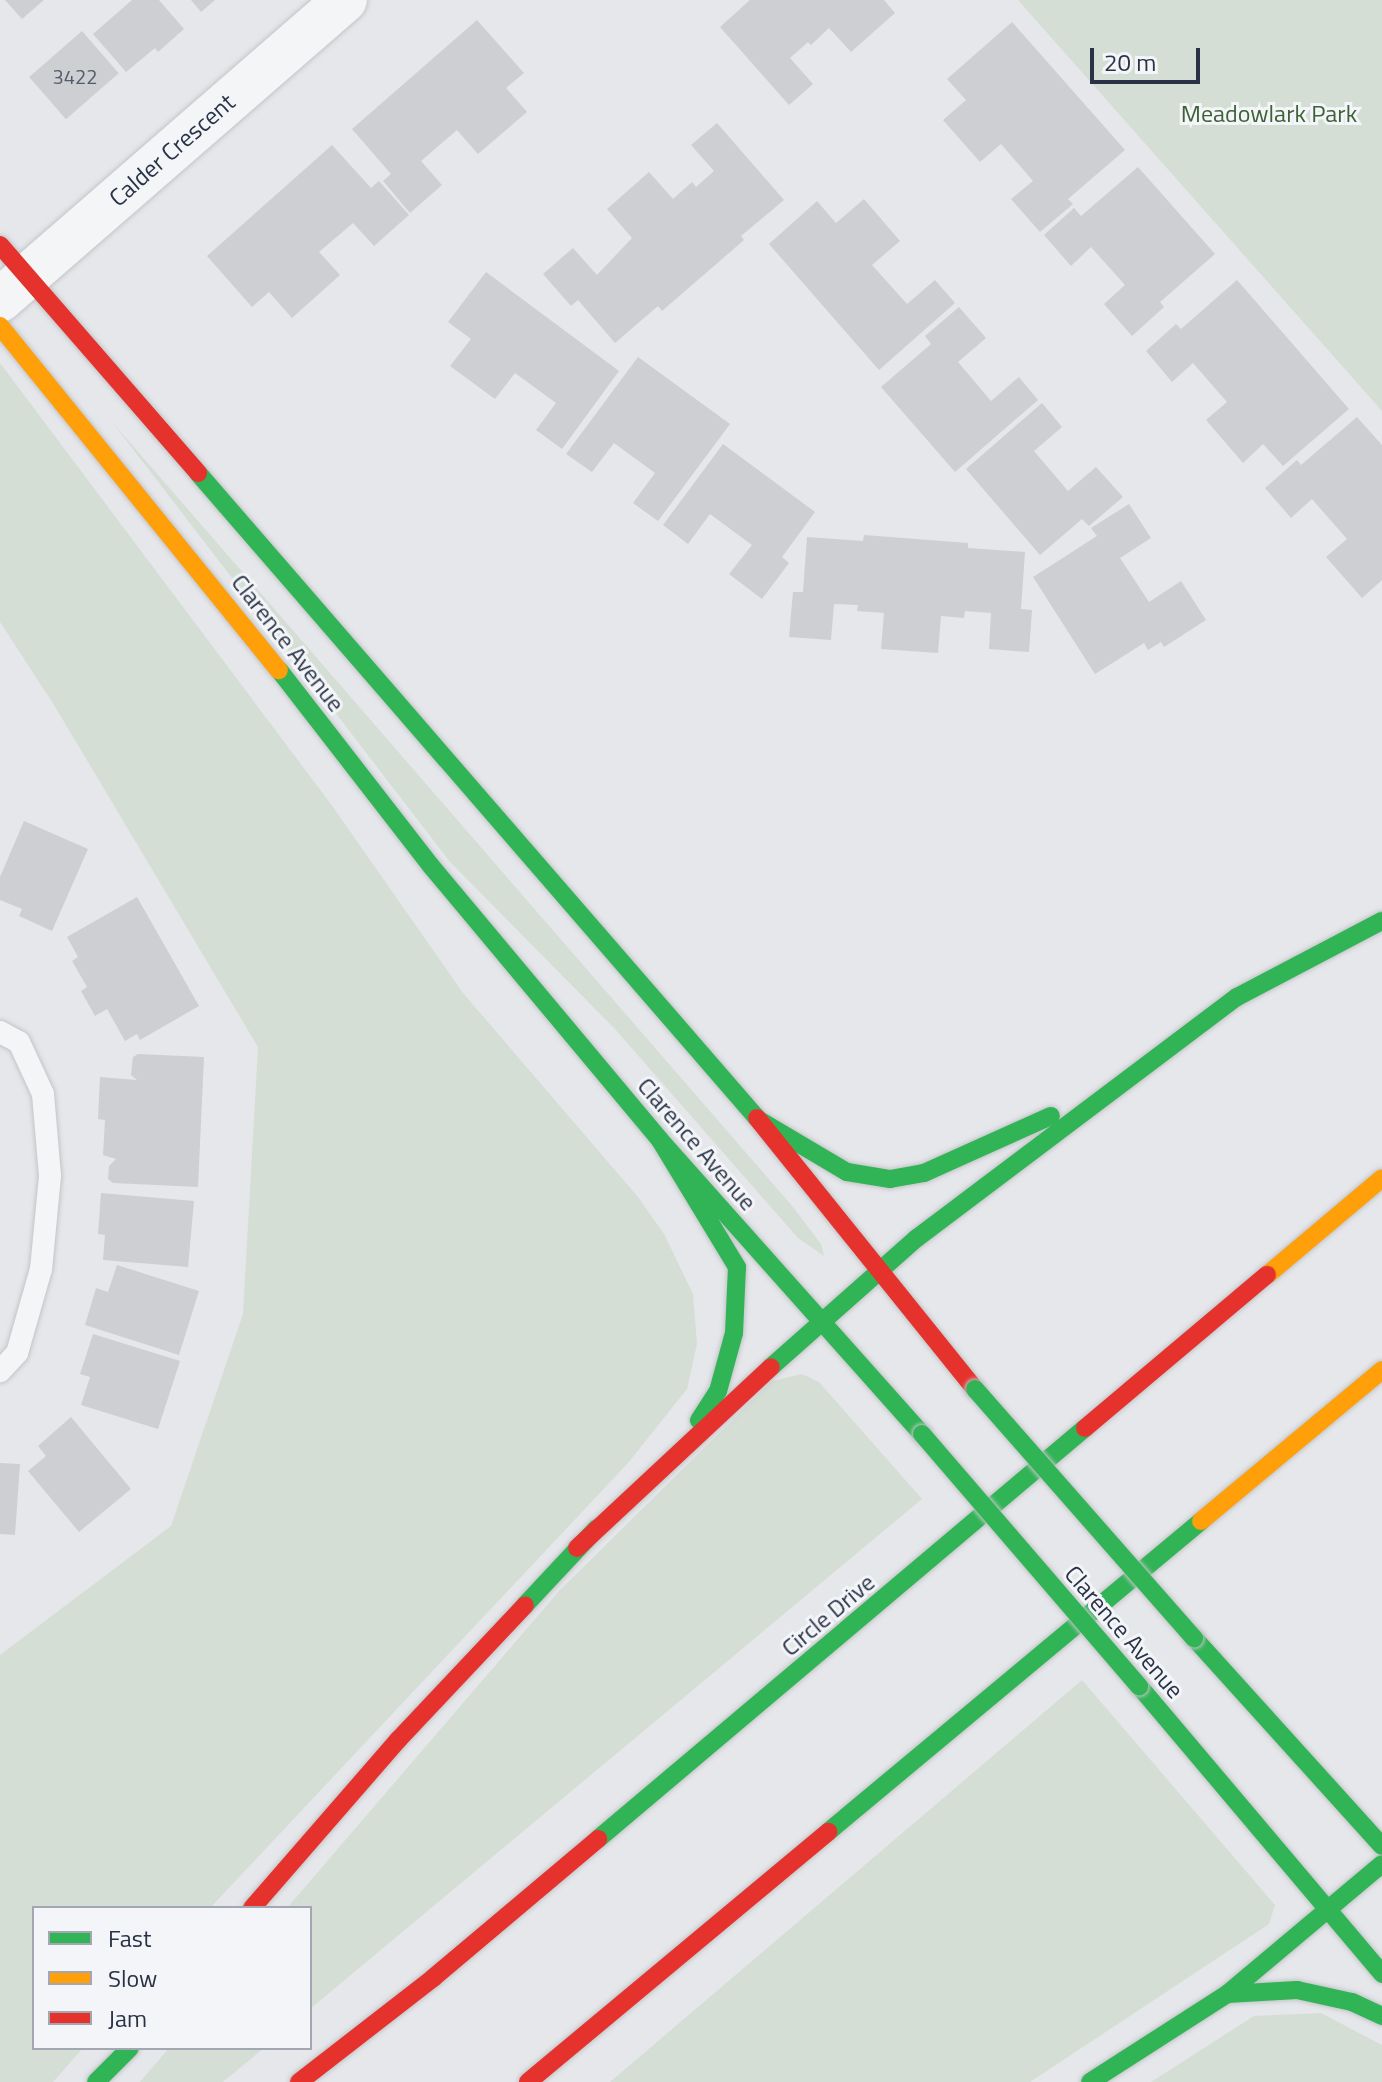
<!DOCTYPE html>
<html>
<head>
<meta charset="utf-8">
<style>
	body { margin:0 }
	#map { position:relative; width:1382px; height:2082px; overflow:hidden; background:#e5e7ea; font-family:"Titillium Web",sans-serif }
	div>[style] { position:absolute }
	.green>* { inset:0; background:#d5ded5 }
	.building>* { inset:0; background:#cdcfd3; transform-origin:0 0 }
	.roads { filter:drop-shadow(0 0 2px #c3c5c8) drop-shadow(0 0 2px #c3c5c8) }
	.lane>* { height:22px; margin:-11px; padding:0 11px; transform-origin:11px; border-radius:11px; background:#f4f5f7 }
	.street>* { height:44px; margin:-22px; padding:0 22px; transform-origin:22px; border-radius:22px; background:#f4f5f7 }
	.fast>* { height:18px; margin:-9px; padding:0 9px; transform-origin:9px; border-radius:9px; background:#30b455 }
	.slow>* { height:18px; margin:-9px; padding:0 9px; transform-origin:9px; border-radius:9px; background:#ff9f0a }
	.jam>* { height:18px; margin:-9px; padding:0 9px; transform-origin:9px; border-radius:9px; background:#e5322d }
	.bridges { filter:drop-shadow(0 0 2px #c3c5c8) drop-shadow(0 0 2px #c3c5c8) }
	.fast-bridge>* { height:18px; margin:-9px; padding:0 9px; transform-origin:9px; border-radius:9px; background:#30b455 }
	span { translate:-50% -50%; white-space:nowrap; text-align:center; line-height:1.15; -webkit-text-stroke:6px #f3f5f9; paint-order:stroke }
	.number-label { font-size:20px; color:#545b69 }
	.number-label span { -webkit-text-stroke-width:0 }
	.park-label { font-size:24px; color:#3e6136 }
	.street-label { font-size:24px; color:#2a3345 }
	.legend { position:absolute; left:32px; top:1906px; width:280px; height:144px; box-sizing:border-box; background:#f3f5f9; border:2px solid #a3a7b1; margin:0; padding:10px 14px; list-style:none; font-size:24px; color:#2a3345 }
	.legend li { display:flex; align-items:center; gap:16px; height:40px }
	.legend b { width:40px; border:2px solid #a3a7b1 }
	.scale { position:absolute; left:1090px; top:48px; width:110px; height:36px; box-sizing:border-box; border:4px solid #2a3345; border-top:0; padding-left:10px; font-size:24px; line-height:28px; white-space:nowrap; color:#2a3345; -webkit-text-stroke:6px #f3f5f9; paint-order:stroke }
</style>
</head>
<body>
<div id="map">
	<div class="green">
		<div style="clip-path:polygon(1018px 0,1382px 0,1382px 411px)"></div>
		<div style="clip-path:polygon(0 363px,333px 807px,463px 993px,638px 1197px,664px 1234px,693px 1294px,697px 1344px,687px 1389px,628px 1463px,210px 1908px,34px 1908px,34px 2048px,83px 2048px,53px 2082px,0 2082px,0 1655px,171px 1526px,243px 1314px,258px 1047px,54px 705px,0 622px)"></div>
		<div style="clip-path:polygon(113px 423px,793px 1207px,821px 1244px,824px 1256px,798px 1238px,615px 1029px,450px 862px)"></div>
		<div style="clip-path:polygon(802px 1374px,819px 1382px,922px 1499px,310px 2009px,310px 1908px,287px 1908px,560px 1590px,772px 1381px)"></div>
		<div style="clip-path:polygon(1082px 1680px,1275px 1905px,1269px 1924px,1030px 2082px,610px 2082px)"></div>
		<div style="clip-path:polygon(1321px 2013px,1382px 2045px,1382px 2082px,1151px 2082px,1254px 2016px)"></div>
		<div style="clip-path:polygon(169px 2048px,264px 2048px,223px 2082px,140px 2082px)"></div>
	</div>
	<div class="building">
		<div style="clip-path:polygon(5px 0,44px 0,22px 19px)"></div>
		<div style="clip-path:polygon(132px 0,159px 0,184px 29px,158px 52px,155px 48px,126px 72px,93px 34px)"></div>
		<div style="clip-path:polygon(191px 0,215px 0,201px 12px)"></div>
		<div style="clip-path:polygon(750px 0,884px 0,895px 13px,851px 52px,829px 28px,811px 45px,808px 42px,790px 58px,813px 84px,789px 105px,720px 27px)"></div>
		<div style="clip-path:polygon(477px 20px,524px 73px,506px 88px,527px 112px,478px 154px,457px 130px,421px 161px,442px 185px,410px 213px,383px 181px,391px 174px,352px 129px)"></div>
		<div style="clip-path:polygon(1012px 22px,1125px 150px,1068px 199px,1073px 204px,1040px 232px,1011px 199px,1033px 181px,1001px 144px,980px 162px,943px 120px,966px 100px,947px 79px)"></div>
		<div style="left:82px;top:31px;width:56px;height:70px;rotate:49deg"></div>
		<div style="clip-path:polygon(717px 123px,784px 200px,741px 236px,744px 240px,662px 311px,658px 306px,615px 343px,578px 300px,571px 306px,543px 274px,573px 248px,597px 275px,632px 238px,607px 209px,649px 172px,673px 199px,692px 182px,696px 187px,714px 171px,691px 145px)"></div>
		<div style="clip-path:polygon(332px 145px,371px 188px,379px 181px,409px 215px,374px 246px,353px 223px,319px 252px,340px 275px,292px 318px,269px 292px,252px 307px,207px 256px)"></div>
		<div style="clip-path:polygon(1138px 167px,1215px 254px,1160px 302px,1164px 307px,1132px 336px,1104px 304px,1125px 285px,1091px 247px,1071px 266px,1044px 235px,1074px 208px,1081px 216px)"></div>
		<div style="clip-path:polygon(864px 199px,900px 241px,872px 265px,907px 304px,935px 280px,955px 303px,879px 370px,769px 244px,817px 201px,836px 223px)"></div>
		<div style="clip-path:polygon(486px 272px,619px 371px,562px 449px,536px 430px,556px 403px,515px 373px,495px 399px,450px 366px,471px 339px,448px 322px)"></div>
		<div style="clip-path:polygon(1237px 280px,1349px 409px,1283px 466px,1263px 444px,1243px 463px,1206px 420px,1227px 402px,1193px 363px,1172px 382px,1146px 351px,1176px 324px,1181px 329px)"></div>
		<div style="clip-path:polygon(959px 307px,986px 338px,958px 362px,991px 401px,1019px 377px,1038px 400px,955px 472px,881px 387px,931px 344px,925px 336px)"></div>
		<div style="clip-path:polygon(638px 357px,730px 424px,658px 521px,633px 503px,655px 473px,614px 443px,592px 472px,566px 454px)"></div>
		<div style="clip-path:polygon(1042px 403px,1062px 427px,1034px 451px,1068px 491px,1096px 467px,1123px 497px,1089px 526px,1082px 519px,1040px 555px,966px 469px)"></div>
		<div style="clip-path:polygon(1357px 417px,1382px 445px,1382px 580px,1362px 598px,1326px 557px,1347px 539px,1312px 499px,1291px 518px,1265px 488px,1297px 460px,1301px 465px)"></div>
		<div style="clip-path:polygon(723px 444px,815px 512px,782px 557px,789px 563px,762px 599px,729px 574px,752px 545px,710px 514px,688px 544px,663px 525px)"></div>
		<div style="clip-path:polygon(1129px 504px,1151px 538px,1120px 558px,1149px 602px,1181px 581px,1206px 620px,1164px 647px,1161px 642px,1148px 650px,1144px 643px,1095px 674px,1033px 577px,1097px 536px,1091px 528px)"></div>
		<div style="clip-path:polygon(864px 535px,968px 543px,968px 548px,1025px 552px,1021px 609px,1032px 610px,1029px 652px,989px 649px,991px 613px,965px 611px,964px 618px,941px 616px,938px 653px,881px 649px,884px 613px,857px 611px,858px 605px,834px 604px,831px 640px,789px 637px,793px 592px,803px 592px,807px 537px,863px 541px)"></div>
		<div style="clip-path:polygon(24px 821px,88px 849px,52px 931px,19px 916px,22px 909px,0 900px,0 877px)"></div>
		<div style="clip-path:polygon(137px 897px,199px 1006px,140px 1040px,137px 1034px,125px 1041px,107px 1009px,95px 1016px,81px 991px,87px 987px,72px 961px,78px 957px,67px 937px)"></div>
		<div style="clip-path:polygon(138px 1054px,204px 1057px,198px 1187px,113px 1183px,108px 1179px,109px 1166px,116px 1159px,103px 1155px,105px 1120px,98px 1119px,100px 1077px,137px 1080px,131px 1075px,133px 1057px)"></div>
		<div style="clip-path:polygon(101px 1193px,194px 1201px,188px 1267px,103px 1260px,105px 1235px,98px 1234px)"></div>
		<div style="clip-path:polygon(117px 1265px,199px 1291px,179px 1355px,85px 1325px,96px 1288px,108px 1292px)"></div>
		<div style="clip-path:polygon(93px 1334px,180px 1361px,158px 1429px,81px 1405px,90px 1377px,80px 1374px)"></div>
		<div style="clip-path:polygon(71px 1417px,131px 1489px,79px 1532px,28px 1471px,46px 1456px,38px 1446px)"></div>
		<div style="clip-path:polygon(0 1463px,20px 1464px,15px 1535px,0 1534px)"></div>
	</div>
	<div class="roads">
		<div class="lane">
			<div style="left:0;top:1032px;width:21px;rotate:28deg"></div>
			<div style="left:19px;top:1042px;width:57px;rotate:65.2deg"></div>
			<div style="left:43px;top:1094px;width:82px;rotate:85.1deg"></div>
			<div style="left:50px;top:1176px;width:93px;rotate:95.5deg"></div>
			<div style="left:41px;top:1269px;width:87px;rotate:105.9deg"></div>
			<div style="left:17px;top:1353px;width:25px;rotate:133deg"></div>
		</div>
		<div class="street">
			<div style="left:0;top:300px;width:457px;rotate:-41deg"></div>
		</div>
		<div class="fast">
			<div style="left:198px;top:473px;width:854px;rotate:49.09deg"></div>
			<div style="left:279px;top:670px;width:248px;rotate:52.2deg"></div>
			<div style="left:431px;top:866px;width:357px;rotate:50.1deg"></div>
			<div style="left:660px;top:1140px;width:394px;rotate:48.3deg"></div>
			<div style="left:759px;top:1120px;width:102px;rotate:30.6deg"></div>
			<div style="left:847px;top:1172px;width:44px;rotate:9.2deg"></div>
			<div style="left:890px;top:1179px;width:35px;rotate:-10deg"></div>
			<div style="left:924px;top:1173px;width:139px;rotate:-24.2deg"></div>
			<div style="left:660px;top:1140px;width:149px;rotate:58.8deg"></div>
			<div style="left:737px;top:1267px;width:66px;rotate:92.6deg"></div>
			<div style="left:734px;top:1333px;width:60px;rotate:105.4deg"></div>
			<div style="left:718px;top:1391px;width:35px;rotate:123deg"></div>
			<div style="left:771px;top:1367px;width:195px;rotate:-41.5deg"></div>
			<div style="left:917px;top:1238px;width:401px;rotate:-37deg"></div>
			<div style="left:1237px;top:997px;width:164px;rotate:-27.7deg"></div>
			<div style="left:525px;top:1605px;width:105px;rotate:-46.9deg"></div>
			<div style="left:1194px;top:1638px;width:280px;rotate:47.9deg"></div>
			<div style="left:1139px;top:1686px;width:377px;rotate:49.8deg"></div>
			<div style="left:828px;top:1832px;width:486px;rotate:-39.8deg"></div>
			<div style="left:598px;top:1839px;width:637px;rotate:-40.16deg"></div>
			<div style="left:1227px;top:1994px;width:70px;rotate:-3.3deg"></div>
			<div style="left:1297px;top:1990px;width:56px;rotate:12.3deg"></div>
			<div style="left:1352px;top:2002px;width:33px;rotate:25deg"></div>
			<div style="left:96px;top:2082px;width:48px;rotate:-45deg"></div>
			<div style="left:1090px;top:2082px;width:163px;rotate:-32.7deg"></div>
			<div style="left:1227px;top:1994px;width:202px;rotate:-40deg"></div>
		</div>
		<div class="slow">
			<div style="left:0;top:326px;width:443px;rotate:51deg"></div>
			<div style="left:1267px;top:1275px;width:150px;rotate:-40.1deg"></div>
			<div style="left:1201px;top:1521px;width:236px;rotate:-39.8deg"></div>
		</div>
		<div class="jam">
			<div style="left:0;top:245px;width:302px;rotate:49deg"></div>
			<div style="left:757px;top:1118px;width:348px;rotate:51.2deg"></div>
			<div style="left:1085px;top:1428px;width:238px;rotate:-40.1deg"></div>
			<div style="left:577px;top:1548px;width:265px;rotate:-43deg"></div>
			<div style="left:252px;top:1908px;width:223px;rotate:-49deg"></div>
			<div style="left:398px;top:1740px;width:185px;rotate:-46.7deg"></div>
			<div style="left:299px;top:2082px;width:170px;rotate:-37.8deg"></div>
			<div style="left:433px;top:1978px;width:216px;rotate:-40.1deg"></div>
			<div style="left:528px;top:2082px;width:391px;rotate:-39.8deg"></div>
		</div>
	</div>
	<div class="bridges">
		<div class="fast-bridge">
			<div style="left:975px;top:1389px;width:332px;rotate:48.7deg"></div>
			<div style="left:922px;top:1434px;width:333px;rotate:49.3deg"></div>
		</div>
	</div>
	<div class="number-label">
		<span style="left:75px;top:76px">3422</span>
	</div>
	<div class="park-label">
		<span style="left:1269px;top:114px">Meadowlark Park</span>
	</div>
	<div class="street-label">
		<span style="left:172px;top:150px;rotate:-41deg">Calder Crescent</span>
		<span style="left:288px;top:643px;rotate:52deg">Clarence Avenue</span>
		<span style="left:697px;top:1144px;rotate:49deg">Clarence Avenue</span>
		<span style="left:828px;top:1615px;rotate:-40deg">Circle Drive</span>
		<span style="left:1124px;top:1632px;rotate:49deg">Clarence Avenue</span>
	</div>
	<ul class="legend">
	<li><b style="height:10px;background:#30b455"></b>Fast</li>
	<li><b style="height:10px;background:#ff9f0a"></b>Slow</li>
	<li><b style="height:10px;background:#e5322d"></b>Jam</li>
	</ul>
	<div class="scale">20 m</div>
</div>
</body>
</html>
